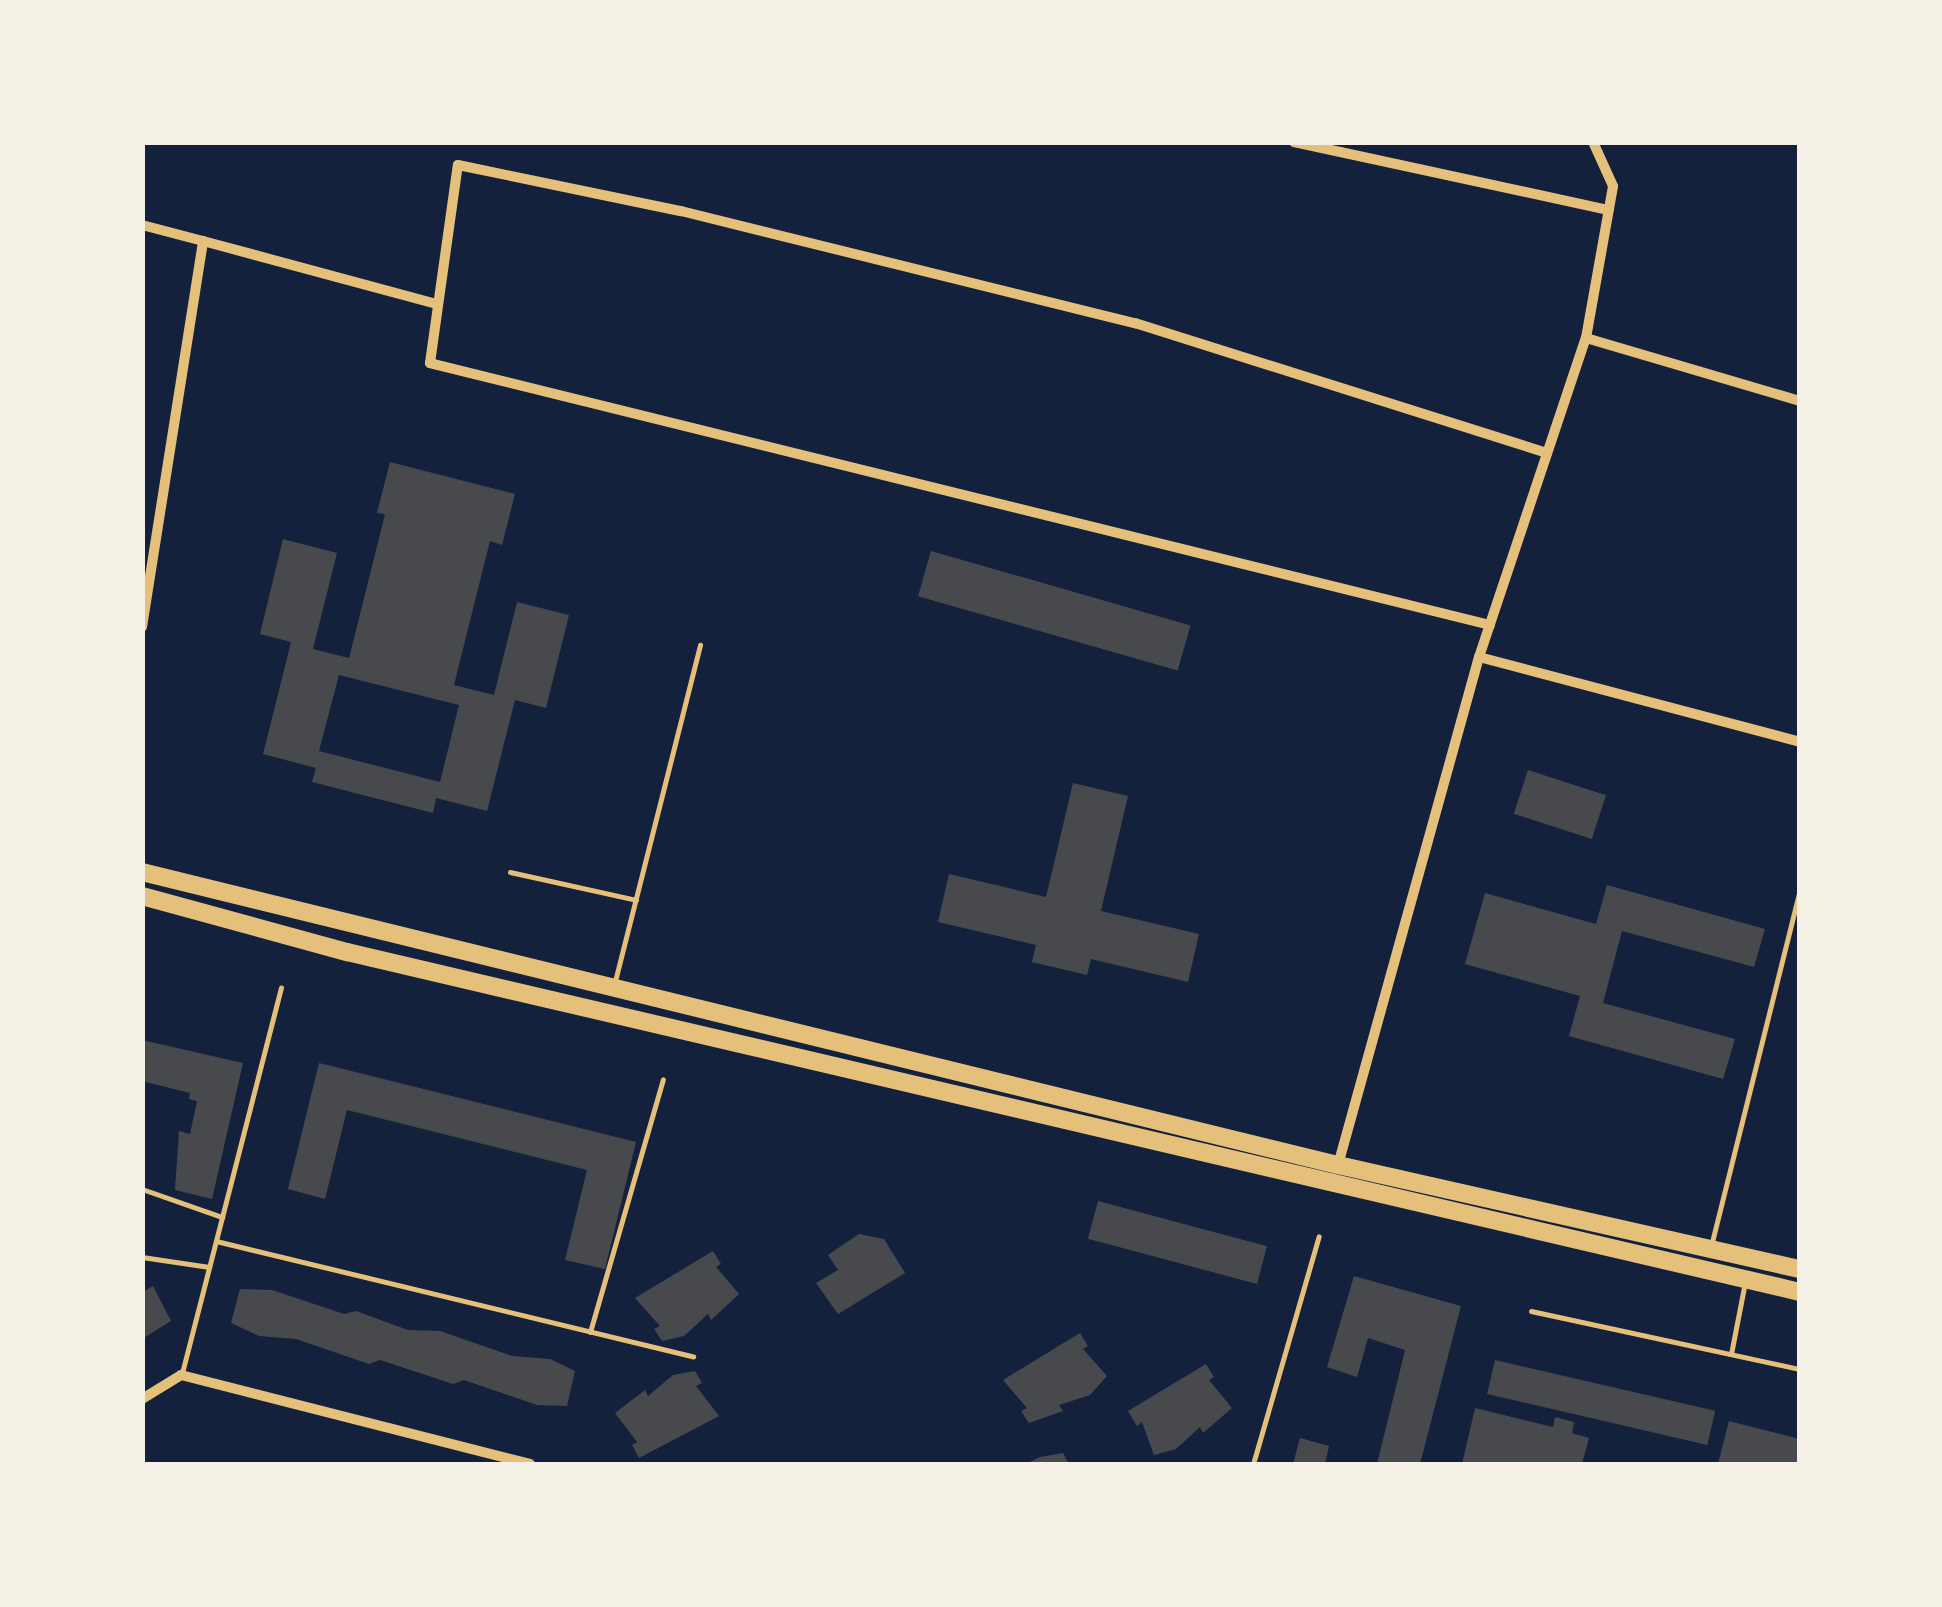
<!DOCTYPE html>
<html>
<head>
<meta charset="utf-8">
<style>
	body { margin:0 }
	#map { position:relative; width:1942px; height:1607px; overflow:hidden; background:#14213d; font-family:Karla,sans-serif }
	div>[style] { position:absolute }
	.building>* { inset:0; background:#48494c; transform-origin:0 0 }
	.service>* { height:5px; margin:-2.5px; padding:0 2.5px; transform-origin:2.5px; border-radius:2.5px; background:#e5c07b }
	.minor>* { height:10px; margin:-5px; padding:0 5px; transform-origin:5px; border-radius:5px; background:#e5c07b }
	.primary>* { height:18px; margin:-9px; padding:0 9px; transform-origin:9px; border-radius:9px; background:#e5c07b }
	span { translate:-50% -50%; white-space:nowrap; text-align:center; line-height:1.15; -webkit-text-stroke:8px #f6f1e7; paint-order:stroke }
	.frame { position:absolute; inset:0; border:145px solid #f6f1e7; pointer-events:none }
</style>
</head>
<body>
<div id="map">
	<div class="building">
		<div style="clip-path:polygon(evenodd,390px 462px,515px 494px,502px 545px,490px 541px,454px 685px,494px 695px,517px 602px,569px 615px,546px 708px,515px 700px,487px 811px,436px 798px,433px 813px,312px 782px,316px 768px,263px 754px,291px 642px,260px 634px,283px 539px,337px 553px,313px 649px,349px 658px,385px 514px,377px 513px,390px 462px,339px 675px,459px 705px,440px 782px,319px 751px,339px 675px)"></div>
		<div style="left:931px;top:551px;width:270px;height:47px;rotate:16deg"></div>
		<div style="left:1528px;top:770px;width:82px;height:46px;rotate:18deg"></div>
		<div style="clip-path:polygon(1073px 783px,1128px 796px,1101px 911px,1199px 934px,1188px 982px,1091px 959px,1087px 975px,1032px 962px,1036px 945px,938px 922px,949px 874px,1046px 897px)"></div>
		<div style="clip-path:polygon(1607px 885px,1765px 929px,1754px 967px,1622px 931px,1603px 1003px,1735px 1039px,1723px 1079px,1569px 1036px,1580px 996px,1465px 964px,1485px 893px,1596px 924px)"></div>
		<div style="clip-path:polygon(142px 1040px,243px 1063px,212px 1199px,175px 1190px,179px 1131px,190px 1134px,197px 1101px,189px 1099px,190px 1093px,142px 1081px)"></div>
		<div style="clip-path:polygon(319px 1063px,636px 1142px,605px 1269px,565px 1260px,587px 1170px,347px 1110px,325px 1199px,288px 1189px)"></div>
		<div style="left:1098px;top:1201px;width:175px;height:39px;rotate:15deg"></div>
		<div style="clip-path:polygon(859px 1234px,884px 1239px,905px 1273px,838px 1314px,816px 1283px,838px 1270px,828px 1255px)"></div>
		<div style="clip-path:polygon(713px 1251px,721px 1264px,716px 1267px,739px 1294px,711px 1320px,708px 1314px,684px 1336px,662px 1341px,654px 1329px,660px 1326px,635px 1298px)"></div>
		<div style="clip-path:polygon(1354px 1276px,1461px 1306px,1420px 1464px,1377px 1464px,1405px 1350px,1368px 1338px,1357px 1377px,1327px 1367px)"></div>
		<div style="clip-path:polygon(153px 1286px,171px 1321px,142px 1339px,142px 1292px)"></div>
		<div style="clip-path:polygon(240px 1289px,272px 1290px,344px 1314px,356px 1311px,408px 1330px,440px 1331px,512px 1356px,550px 1359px,575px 1371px,567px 1406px,537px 1405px,464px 1380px,453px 1384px,380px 1360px,369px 1364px,296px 1339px,259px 1336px,231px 1323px)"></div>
		<div style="clip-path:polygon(1080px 1333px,1088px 1346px,1083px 1349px,1107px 1376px,1090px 1395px,1059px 1405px,1063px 1411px,1029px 1423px,1021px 1411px,1027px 1408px,1003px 1380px)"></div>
		<div style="left:1495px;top:1360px;width:226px;height:35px;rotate:13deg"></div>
		<div style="clip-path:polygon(1206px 1364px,1214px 1377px,1209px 1380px,1232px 1408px,1203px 1433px,1200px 1427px,1176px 1449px,1154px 1455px,1142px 1422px,1137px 1426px,1128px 1411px)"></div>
		<div style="clip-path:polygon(695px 1371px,702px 1383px,696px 1386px,719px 1416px,639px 1458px,632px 1445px,637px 1442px,615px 1413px,645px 1390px,648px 1396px,673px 1375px)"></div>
		<div style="clip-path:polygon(1475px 1408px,1553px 1427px,1555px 1417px,1574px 1422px,1572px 1433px,1589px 1438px,1582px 1464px,1462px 1464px)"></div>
		<div style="clip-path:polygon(1729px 1421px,1800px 1439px,1800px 1464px,1718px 1464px)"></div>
		<div style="clip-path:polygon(1300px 1438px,1329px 1446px,1325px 1464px,1293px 1464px)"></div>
		<div style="clip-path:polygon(1063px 1453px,1069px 1464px,1026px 1464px,1040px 1457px)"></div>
	</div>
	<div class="service">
		<div style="left:510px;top:872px;width:129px;rotate:12.5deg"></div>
		<div style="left:614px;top:985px;width:351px;rotate:-75.8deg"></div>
		<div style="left:142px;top:1189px;width:85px;rotate:19.3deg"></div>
		<div style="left:216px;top:1241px;width:491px;rotate:13.6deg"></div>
		<div style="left:1711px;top:1246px;width:368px;rotate:-76deg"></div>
		<div style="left:142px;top:1257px;width:68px;rotate:8.5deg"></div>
		<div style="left:1531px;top:1311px;width:275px;rotate:12.2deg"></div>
		<div style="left:590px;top:1332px;width:263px;rotate:-73.9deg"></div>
		<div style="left:1731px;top:1354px;width:73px;rotate:-79deg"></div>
		<div style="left:182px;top:1373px;width:398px;rotate:-75.6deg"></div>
		<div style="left:1253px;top:1464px;width:237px;rotate:-73.9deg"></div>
	</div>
	<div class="minor">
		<div style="left:1294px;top:142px;width:322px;rotate:12.2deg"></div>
		<div style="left:142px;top:225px;width:63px;rotate:14.7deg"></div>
		<div style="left:1586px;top:338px;width:223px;rotate:16.4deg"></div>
		<div style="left:1490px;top:625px;width:1092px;rotate:-166.12deg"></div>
		<div style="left:430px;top:363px;width:200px;rotate:-82deg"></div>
		<div style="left:458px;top:165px;width:228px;rotate:11.7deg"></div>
		<div style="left:681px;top:211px;width:468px;rotate:13.9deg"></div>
		<div style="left:1135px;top:323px;width:432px;rotate:17.5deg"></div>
		<div style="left:142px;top:627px;width:391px;rotate:-81deg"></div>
		<div style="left:203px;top:241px;width:241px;rotate:15.1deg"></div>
		<div style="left:1479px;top:657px;width:332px;rotate:14.8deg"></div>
		<div style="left:1338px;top:1165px;width:527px;rotate:-74.49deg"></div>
		<div style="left:1479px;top:657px;width:336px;rotate:-71.5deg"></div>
		<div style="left:1586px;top:338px;width:154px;rotate:-79.9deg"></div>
		<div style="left:1613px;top:186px;width:48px;rotate:-114.4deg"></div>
		<div style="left:142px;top:1399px;width:46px;rotate:-31.6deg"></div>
		<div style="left:181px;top:1375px;width:360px;rotate:14.3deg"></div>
	</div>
	<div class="primary">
		<div style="left:142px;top:872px;width:1231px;rotate:13.77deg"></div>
		<div style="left:1338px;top:1165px;width:474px;rotate:12.7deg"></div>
		<div style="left:142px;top:896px;width:213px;rotate:15.3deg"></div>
		<div style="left:347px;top:952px;width:1492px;rotate:13.17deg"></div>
	</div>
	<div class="frame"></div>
</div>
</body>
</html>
